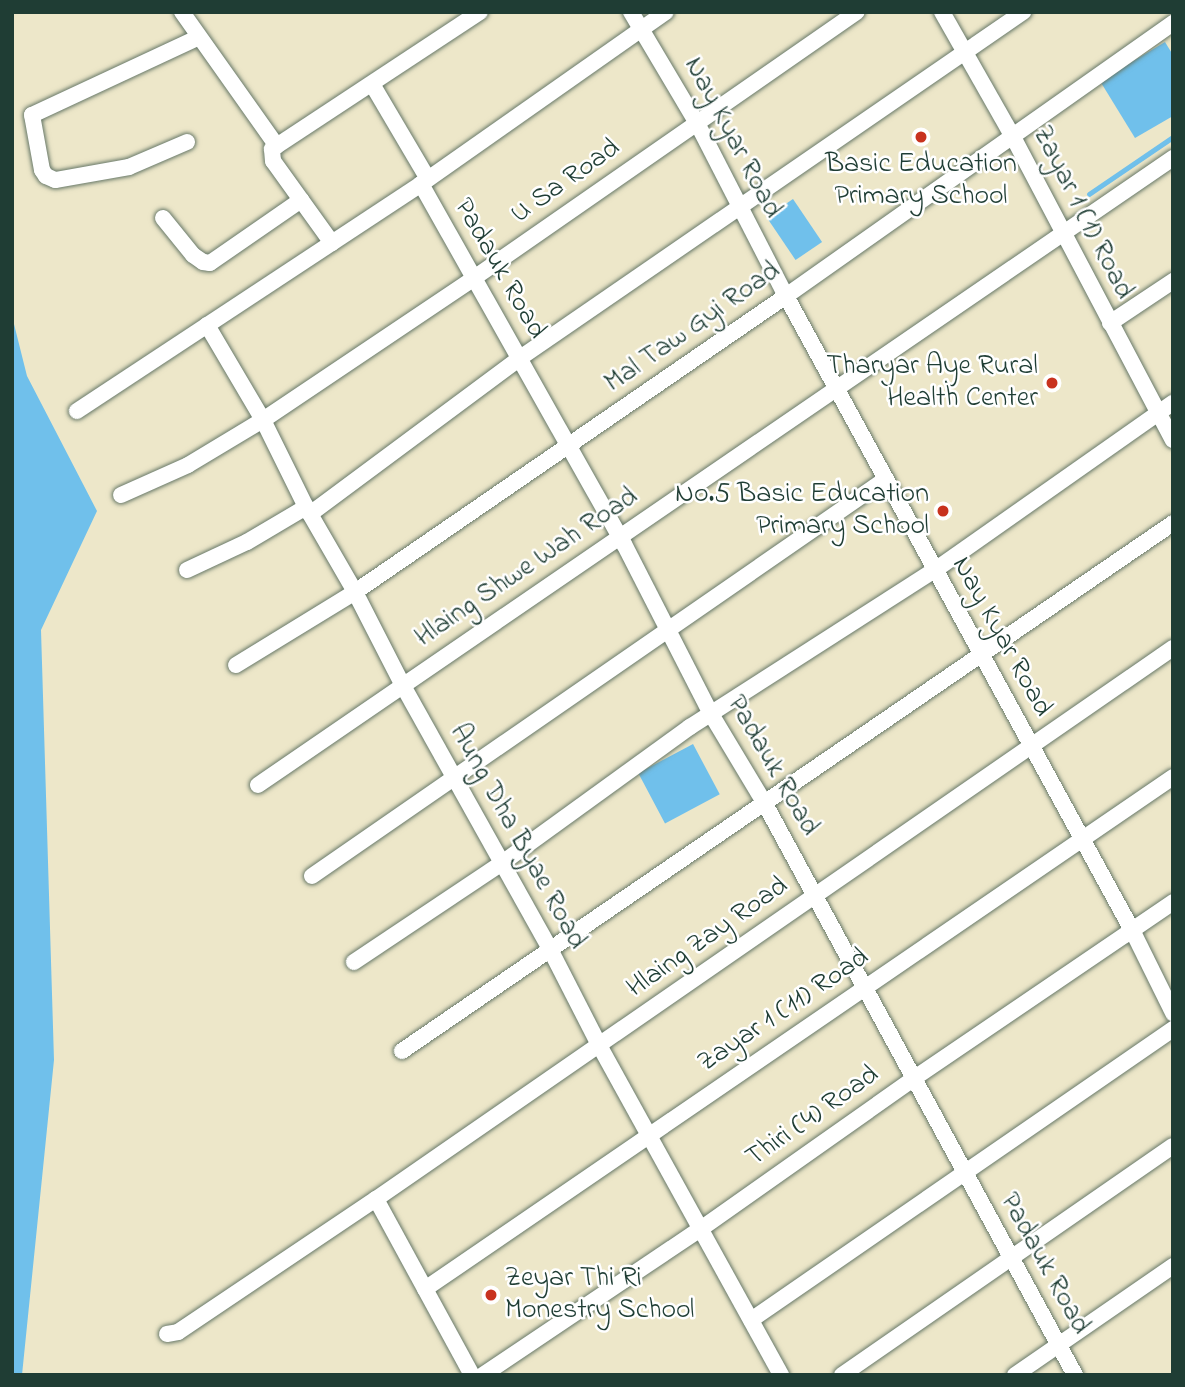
<!DOCTYPE html>
<html>
<head>
<meta charset="utf-8">
<style>
	body { margin:0 }
	#map { position:relative; width:1185px; height:1387px; overflow:hidden; background:#ede7c9; font-family:"Indie Flower",sans-serif }
	div>[style] { position:absolute }
	.water>* { inset:0; background:#70c0eb; transform-origin:0 0 }
	.stream>* { height:4.5px; margin:-2.25px; padding:0 2.25px; transform-origin:2.25px; border-radius:2.25px; background:#70c0eb }
	.roads { filter:drop-shadow(0 0 2px #677868) drop-shadow(0 0 2px #677868) }
	.minor>* { height:16px; margin:-8px; padding:0 8px; transform-origin:8px; border-radius:8px; background:#fff }
	.dots>* { width:19px; height:19px; translate:-50% -50%; box-sizing:border-box; border:4px solid #fff; border-radius:50% }
	span { translate:-50% -50%; white-space:nowrap; text-align:center; line-height:1.15; -webkit-text-stroke:5px #fff; paint-order:stroke }
	.street-label { font-size:28px; color:#1f3d34 }
	.poi-label { font-size:28px; color:#1f3d34 }
	.right { translate:-100% -50%; text-align:right }
	.left { translate:0 -50%; text-align:left }
	.frame { position:absolute; inset:0; border:14px solid #1f3d34; pointer-events:none }
</style>
</head>
<body>
<div id="map">
	<div class="water">
		<div style="clip-path:polygon(1165px 42px,1173px 55px,1173px 116px,1135px 138px,1100px 81px)"></div>
		<div style="left:793px;top:199px;width:52px;height:32px;rotate:56deg"></div>
		<div style="clip-path:polygon(12px 316px,27px 376px,97px 511px,41px 630px,54px 1060px,22px 1375px,12px 1375px)"></div>
		<div style="left:693px;top:744px;width:57px;height:62px;rotate:62deg"></div>
	</div>
	<div class="stream">
		<div style="left:1089px;top:194px;width:102px;rotate:-34.2deg"></div>
	</div>
	<div class="roads">
		<div class="minor">
			<div style="left:182px;top:12px;width:164px;rotate:54.7deg"></div>
			<div style="left:631px;top:12px;width:129px;rotate:59.3deg"></div>
			<div style="left:697px;top:123px;width:195px;rotate:62.8deg"></div>
			<div style="left:786px;top:296px;width:722px;rotate:61.38deg"></div>
			<div style="left:1132px;top:930px;width:93px;rotate:63.7deg"></div>
			<div style="left:942px;top:12px;width:142px;rotate:60.4deg"></div>
			<div style="left:1012px;top:135px;width:345px;rotate:62.2deg"></div>
			<div style="left:372px;top:84px;width:110px;rotate:59.5deg"></div>
			<div style="left:187px;top:142px;width:63px;rotate:156.7deg"></div>
			<div style="left:129px;top:167px;width:75px;rotate:170deg"></div>
			<div style="left:55px;top:180px;width:10px;rotate:-156deg"></div>
			<div style="left:46px;top:176px;width:7px;rotate:-124deg"></div>
			<div style="left:42px;top:170px;width:56px;rotate:-100.3deg"></div>
			<div style="left:32px;top:115px;width:184px;rotate:-25deg"></div>
			<div style="left:421px;top:184px;width:413px;rotate:60.6deg"></div>
			<div style="left:624px;top:544px;width:191px;rotate:62.9deg"></div>
			<div style="left:711px;top:714px;width:105px;rotate:59deg"></div>
			<div style="left:765px;top:804px;width:650px;rotate:61.5deg"></div>
			<div style="left:163px;top:218px;width:48px;rotate:51deg"></div>
			<div style="left:193px;top:255px;width:12px;rotate:35deg"></div>
			<div style="left:203px;top:262px;width:7px;rotate:8deg"></div>
			<div style="left:210px;top:263px;width:111px;rotate:-34.7deg"></div>
			<div style="left:332px;top:243px;width:101px;rotate:-125.7deg"></div>
			<div style="left:273px;top:161px;width:12px;rotate:-95deg"></div>
			<div style="left:272px;top:149px;width:249px;rotate:-33.4deg"></div>
			<div style="left:1110px;top:323px;width:76px;rotate:-33.7deg"></div>
			<div style="left:207px;top:325px;width:110px;rotate:59.5deg"></div>
			<div style="left:263px;top:420px;width:97px;rotate:63.7deg"></div>
			<div style="left:306px;top:507px;width:98px;rotate:60deg"></div>
			<div style="left:355px;top:592px;width:103px;rotate:62.9deg"></div>
			<div style="left:402px;top:684px;width:306px;rotate:60.8deg"></div>
			<div style="left:551px;top:951px;width:106px;rotate:62.9deg"></div>
			<div style="left:599px;top:1045px;width:377px;rotate:61.1deg"></div>
			<div style="left:77px;top:411px;width:412px;rotate:-33.4deg"></div>
			<div style="left:421px;top:184px;width:299px;rotate:-35.1deg"></div>
			<div style="left:121px;top:495px;width:73px;rotate:-24.1deg"></div>
			<div style="left:188px;top:465px;width:87px;rotate:-31deg"></div>
			<div style="left:263px;top:420px;width:254px;rotate:-33.9deg"></div>
			<div style="left:474px;top:278px;width:466px;rotate:-34.8deg"></div>
			<div style="left:310px;top:514px;width:262px;rotate:-36.6deg"></div>
			<div style="left:520px;top:358px;width:611px;rotate:-34.52deg"></div>
			<div style="left:187px;top:570px;width:66px;rotate:-25deg"></div>
			<div style="left:247px;top:542px;width:69px;rotate:-30.7deg"></div>
			<div style="left:236px;top:665px;width:140px;rotate:-31.5deg"></div>
			<div style="left:355px;top:592px;width:523px;rotate:-34.48deg"></div>
			<div style="left:786px;top:296px;width:474px;rotate:-35.2deg"></div>
			<div style="left:258px;top:785px;width:1109px;rotate:-34.42deg"></div>
			<div style="left:312px;top:876px;width:698px;rotate:-34.67deg"></div>
			<div style="left:354px;top:962px;width:178px;rotate:-33.8deg"></div>
			<div style="left:502px;top:863px;width:232px;rotate:-35.9deg"></div>
			<div style="left:690px;top:727px;width:291px;rotate:-32.7deg"></div>
			<div style="left:935px;top:570px;width:291px;rotate:-35.1deg"></div>
			<div style="left:402px;top:1051px;width:934px;rotate:-34.4deg"></div>
			<div style="left:376px;top:1199px;width:200px;rotate:61.4deg"></div>
			<div style="left:425px;top:1289px;width:906px;rotate:-34.39deg"></div>
			<div style="left:751px;top:1320px;width:513px;rotate:-34.59deg"></div>
			<div style="left:167px;top:1334px;width:11px;rotate:-10deg"></div>
			<div style="left:178px;top:1332px;width:239px;rotate:-33.9deg"></div>
			<div style="left:376px;top:1199px;width:969px;rotate:-34.66deg"></div>
			<div style="left:483px;top:1375px;width:264px;rotate:-33.9deg"></div>
			<div style="left:702px;top:1228px;width:258px;rotate:-35.2deg"></div>
			<div style="left:913px;top:1079px;width:315px;rotate:-34.2deg"></div>
			<div style="left:842px;top:1375px;width:402px;rotate:-34.7deg"></div>
			<div style="left:1015px;top:1375px;width:192px;rotate:-34.6deg"></div>
		</div>
	</div>
	<div class="dots">
		<div style="left:921px;top:137px;background:#c8321e"></div>
		<div style="left:1052px;top:383px;background:#c8321e"></div>
		<div style="left:943px;top:511px;background:#c8321e"></div>
		<div style="left:491px;top:1295px;background:#c8321e"></div>
	</div>
	<div class="street-label">
		<span style="left:732px;top:138px;rotate:62deg">Nay Kyar Road</span>
		<span style="left:566px;top:182px;rotate:-35deg">U Sa Road</span>
		<span style="left:1082px;top:213px;rotate:63deg">Zayar 1 (1) Road</span>
		<span style="left:499px;top:269px;rotate:60deg">Padauk Road</span>
		<span style="left:693px;top:328px;rotate:-35deg">Mal Taw Gyi Road</span>
		<span style="left:527px;top:568px;rotate:-34deg">Hlaing Shwe Wah Road</span>
		<span style="left:1001px;top:637px;rotate:61deg">Nay Kyar Road</span>
		<span style="left:772px;top:766px;rotate:60deg">Padauk Road</span>
		<span style="left:517px;top:837px;rotate:61deg">Aung Dha Byae Road</span>
		<span style="left:708px;top:938px;rotate:-35deg">Hlaing Zay Road</span>
		<span style="left:784px;top:1011px;rotate:-34deg">Zayar 1 (11) Road</span>
		<span style="left:813px;top:1117px;rotate:-35deg">Thiri (4) Road</span>
		<span style="left:1044px;top:1264px;rotate:61deg">Padauk Road</span>
	</div>
	<div class="poi-label">
		<span style="left:921px;top:181px">Basic Education<br>Primary School</span>
		<span class="right" style="left:1038px;top:383px">Tharyar Aye Rural<br>Health Center</span>
		<span class="right" style="left:929px;top:511px">No.5 Basic Education<br>Primary School</span>
		<span class="left" style="left:505px;top:1295px">Zeyar Thi Ri<br>Monestry School</span>
	</div>
	<div class="frame"></div>
</div>
</body>
</html>
